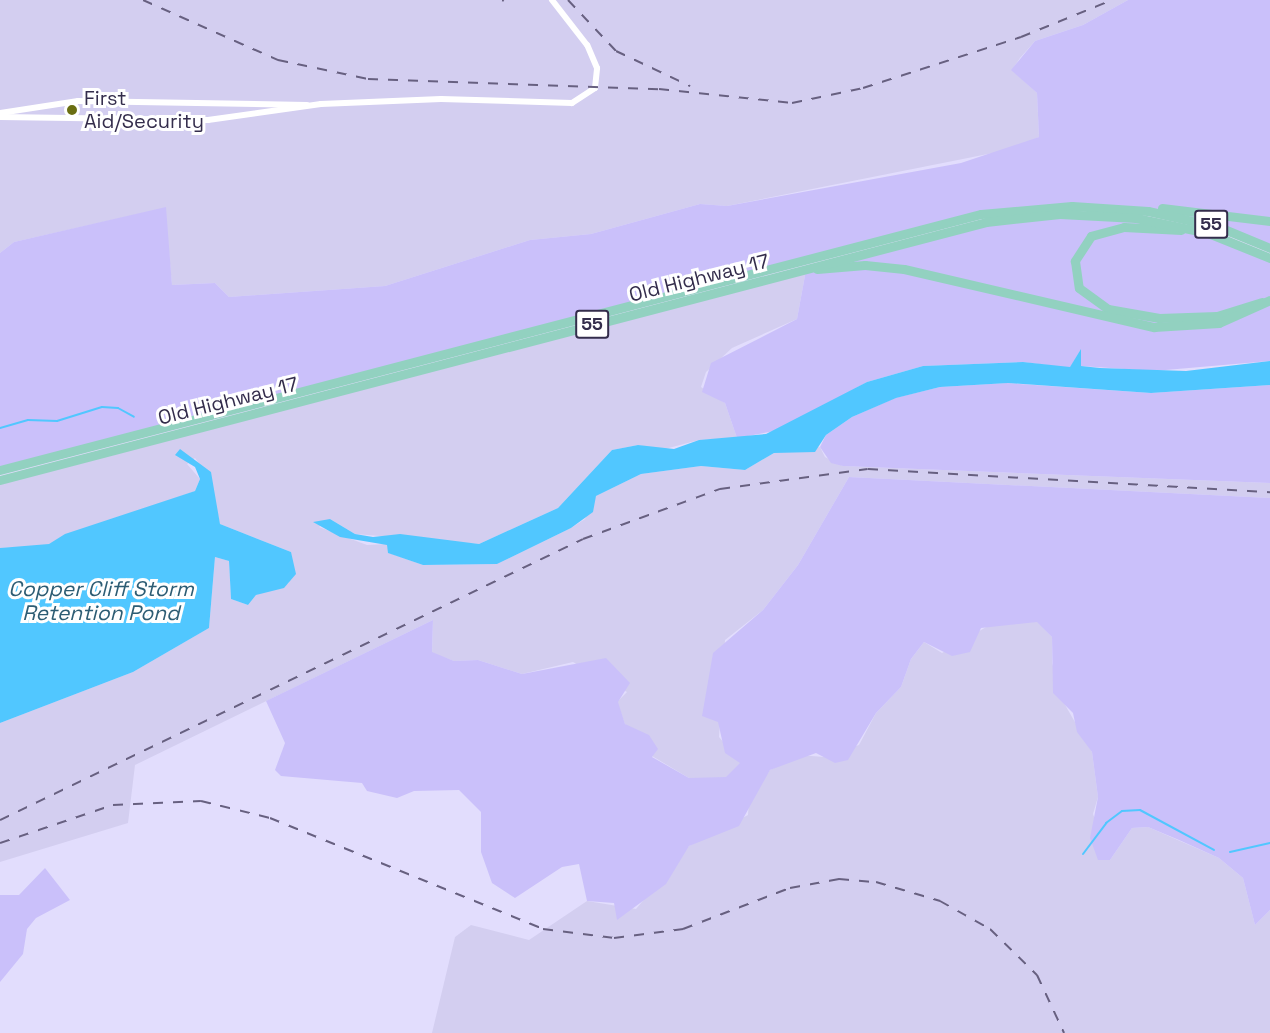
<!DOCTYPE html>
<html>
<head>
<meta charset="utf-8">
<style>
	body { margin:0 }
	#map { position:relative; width:1270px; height:1033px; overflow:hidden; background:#e2ddfd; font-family:"Space Grotesk",sans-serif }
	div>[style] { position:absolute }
	.built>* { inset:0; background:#d3cef0 }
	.green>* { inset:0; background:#cac0fa }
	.water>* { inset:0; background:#51c7ff }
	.stream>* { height:2px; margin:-1px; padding:0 1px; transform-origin:1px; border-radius:1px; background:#51c7ff }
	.street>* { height:6px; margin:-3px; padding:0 3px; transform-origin:3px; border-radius:3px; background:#fff }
	.primary>* { height:9px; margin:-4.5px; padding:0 4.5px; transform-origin:4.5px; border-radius:4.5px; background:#92d1c0 }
	.rail>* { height:2px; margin-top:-1px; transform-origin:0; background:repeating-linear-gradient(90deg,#676080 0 10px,transparent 0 20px) }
	.dots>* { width:16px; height:16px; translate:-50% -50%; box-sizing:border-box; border:3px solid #fff; border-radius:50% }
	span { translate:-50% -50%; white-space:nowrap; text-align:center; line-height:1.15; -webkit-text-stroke:6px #fff; paint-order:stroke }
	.shield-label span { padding:2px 4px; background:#fff; border:2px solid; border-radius:4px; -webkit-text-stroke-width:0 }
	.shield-label { font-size:18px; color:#342d4c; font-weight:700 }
	.poi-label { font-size:20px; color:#342d4c }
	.left { translate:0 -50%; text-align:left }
	.street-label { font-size:20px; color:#342d4c }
	.water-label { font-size:21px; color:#2d5d74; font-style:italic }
</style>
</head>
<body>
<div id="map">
	<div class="built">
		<div style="clip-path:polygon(0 0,1128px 0,1083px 25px,1035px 41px,1020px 58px,1012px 70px,1037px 93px,1039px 137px,1013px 149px,727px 206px,700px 204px,591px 234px,530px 240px,385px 286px,229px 297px,215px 283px,172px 285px,165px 208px,14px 242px,0 253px)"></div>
		<div style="clip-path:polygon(806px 270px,797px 319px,732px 348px,706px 372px,701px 387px,725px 403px,737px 438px,699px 440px,661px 450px,638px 445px,612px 450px,558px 508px,479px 544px,355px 534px,330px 519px,319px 527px,367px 545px,387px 544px,389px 553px,423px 565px,497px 564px,571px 528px,585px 519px,596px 496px,641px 474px,701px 466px,745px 470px,774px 453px,820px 447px,825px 457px,843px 466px,1270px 483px,1270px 498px,849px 477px,798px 565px,763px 610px,725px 640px,719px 737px,741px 763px,726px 778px,689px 778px,652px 756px,625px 724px,617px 702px,627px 692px,573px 662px,522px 674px,478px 660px,454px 661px,432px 653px,433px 620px,135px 765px,128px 823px,0 862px,0 723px,133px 672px,209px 628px,215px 557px,229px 561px,231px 599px,248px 605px,256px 595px,289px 583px,291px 552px,220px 524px,210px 479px,195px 458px,187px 464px,200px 479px,195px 491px,44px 546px,0 548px,0 481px)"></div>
		<div style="clip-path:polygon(1037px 621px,1052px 637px,1052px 663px,1064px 703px,1092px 752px,1098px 797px,1093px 814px,1110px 860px,1132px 828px,1148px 827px,1219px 858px,1243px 878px,1255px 925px,1270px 910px,1270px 1033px,432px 1033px,455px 937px,471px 925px,529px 940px,587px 901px,636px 909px,689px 846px,748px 815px,749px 800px,770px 770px,799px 755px,824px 757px,859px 745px,876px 713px,901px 687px,911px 659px,924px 642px,942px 653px,993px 623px)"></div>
	</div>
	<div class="green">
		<div style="clip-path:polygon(1128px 0,1270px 0,1270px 247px,1172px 214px,1011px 208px,0 469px,0 253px,14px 242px,166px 207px,172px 285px,215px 283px,229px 297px,385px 286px,530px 240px,591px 234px,700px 204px,727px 206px,961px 163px,1039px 137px,1037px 93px,1011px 70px,1035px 41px,1083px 25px)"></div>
		<div style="clip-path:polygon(1060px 215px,1171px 225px,1270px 258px,1270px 361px,1154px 371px,1081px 366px,1080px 351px,1070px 368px,1023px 362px,923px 366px,867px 382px,780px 430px,737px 438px,725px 403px,702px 392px,711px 363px,797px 319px,806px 270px,956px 230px)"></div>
		<div style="clip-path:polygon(1007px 383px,1151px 393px,1270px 385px,1270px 483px,843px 466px,831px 463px,820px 447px,826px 435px,852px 417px,895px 398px,940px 387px)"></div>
		<div style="clip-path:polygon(849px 477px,1270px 498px,1270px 910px,1255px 925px,1243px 878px,1219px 858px,1179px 840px,1148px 827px,1132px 828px,1110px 860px,1098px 860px,1090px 838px,1098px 797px,1092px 752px,1077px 732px,1073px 713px,1053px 693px,1052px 637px,1037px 622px,981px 628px,970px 652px,952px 656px,924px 642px,911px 659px,901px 687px,876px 713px,848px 760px,835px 763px,816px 753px,770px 770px,739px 826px,689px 846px,666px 884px,617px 920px,614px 903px,587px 901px,579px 864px,562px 867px,515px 898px,492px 883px,481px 852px,481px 812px,459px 790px,414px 791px,397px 798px,367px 791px,362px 783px,281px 776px,275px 770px,285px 743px,266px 701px,433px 620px,432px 652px,454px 661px,478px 660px,522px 674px,606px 658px,630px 683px,618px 702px,625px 724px,649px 735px,658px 749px,652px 757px,689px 778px,726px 777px,740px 763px,725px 753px,718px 722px,702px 716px,713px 653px,763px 610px,798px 565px)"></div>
		<div style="clip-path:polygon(45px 868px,70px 900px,36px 918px,27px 929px,23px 954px,0 982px,0 895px,19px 895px)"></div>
	</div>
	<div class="water">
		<div style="clip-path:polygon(1081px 349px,1081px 366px,1100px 368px,1186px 371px,1270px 361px,1270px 385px,1151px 393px,1008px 383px,940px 387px,896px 398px,852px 417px,826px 435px,815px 452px,774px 453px,745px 470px,701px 466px,641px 474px,596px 496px,593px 512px,571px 528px,497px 564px,423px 565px,388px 553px,387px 545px,340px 537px,313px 522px,330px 519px,355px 534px,373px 537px,400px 534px,479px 544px,558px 508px,612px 450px,638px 445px,674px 449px,699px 440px,766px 434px,867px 382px,923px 366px,1023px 362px,1070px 367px)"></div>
		<div style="clip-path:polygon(180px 449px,211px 472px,220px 524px,291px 552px,296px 574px,284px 588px,256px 595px,248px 605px,231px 599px,229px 561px,215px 557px,209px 628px,133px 672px,0 723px,0 548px,49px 544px,65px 534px,195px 491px,200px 479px,195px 467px,175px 455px)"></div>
	</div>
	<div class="stream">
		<div style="left:0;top:428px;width:29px;rotate:-16deg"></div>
		<div style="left:28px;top:420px;width:29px;rotate:2deg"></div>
		<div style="left:57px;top:421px;width:47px;rotate:-17.3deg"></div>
		<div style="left:102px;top:407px;width:16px;rotate:4deg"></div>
		<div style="left:118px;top:408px;width:18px;rotate:29deg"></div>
		<div style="left:1230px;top:852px;width:41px;rotate:-12.7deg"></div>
		<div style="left:1083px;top:854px;width:39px;rotate:-53deg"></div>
		<div style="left:1106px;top:823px;width:20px;rotate:-37deg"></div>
		<div style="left:1122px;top:811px;width:18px;rotate:-3deg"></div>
		<div style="left:1140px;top:810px;width:84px;rotate:28.4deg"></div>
	</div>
	<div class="street">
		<div style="left:0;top:113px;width:79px;rotate:-8.7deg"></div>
		<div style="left:78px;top:101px;width:229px;rotate:1deg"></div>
		<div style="left:0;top:117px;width:208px;rotate:0.8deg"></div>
		<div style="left:208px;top:120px;width:114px;rotate:-8.1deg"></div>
		<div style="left:321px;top:104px;width:120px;rotate:-2.4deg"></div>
		<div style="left:441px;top:99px;width:131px;rotate:1.7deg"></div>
		<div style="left:572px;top:103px;width:27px;rotate:-33deg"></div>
		<div style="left:595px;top:88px;width:20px;rotate:-84deg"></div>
		<div style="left:597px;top:68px;width:25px;rotate:-113deg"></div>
		<div style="left:587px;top:45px;width:57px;rotate:-127.9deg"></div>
	</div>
	<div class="primary">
		<div style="left:1162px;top:208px;width:109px;rotate:6.9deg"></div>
		<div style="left:1181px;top:230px;width:57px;rotate:-177deg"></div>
		<div style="left:1124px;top:227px;width:34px;rotate:165deg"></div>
		<div style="left:1091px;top:236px;width:30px;rotate:123deg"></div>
		<div style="left:1075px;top:261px;width:27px;rotate:82deg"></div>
		<div style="left:1079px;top:288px;width:36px;rotate:36deg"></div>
		<div style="left:1108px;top:309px;width:52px;rotate:10deg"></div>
		<div style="left:1159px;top:318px;width:58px;rotate:-2deg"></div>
		<div style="left:1217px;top:316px;width:47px;rotate:-17.3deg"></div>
		<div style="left:817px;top:269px;width:48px;rotate:-4.8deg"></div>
		<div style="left:865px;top:265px;width:39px;rotate:6deg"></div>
		<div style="left:904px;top:269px;width:257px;rotate:13.1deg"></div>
		<div style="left:1154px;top:327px;width:65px;rotate:-3.5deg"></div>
		<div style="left:1219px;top:323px;width:56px;rotate:-24.3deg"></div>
		<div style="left:0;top:470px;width:1014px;rotate:-14.63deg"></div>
		<div style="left:981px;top:214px;width:91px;rotate:-5deg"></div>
		<div style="left:1072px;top:206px;width:76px;rotate:3.8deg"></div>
		<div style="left:1148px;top:211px;width:73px;rotate:12.7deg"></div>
		<div style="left:1219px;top:227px;width:55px;rotate:22.4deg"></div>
		<div style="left:0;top:480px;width:1019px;rotate:-14.66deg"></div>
		<div style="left:986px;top:222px;width:74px;rotate:-6.2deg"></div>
		<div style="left:1060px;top:214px;width:76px;rotate:3deg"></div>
		<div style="left:1136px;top:218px;width:74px;rotate:11.8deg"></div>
		<div style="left:1208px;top:233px;width:67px;rotate:22deg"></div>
	</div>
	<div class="rail">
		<div style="left:143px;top:0;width:148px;rotate:24deg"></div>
		<div style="left:278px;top:60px;width:92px;rotate:11.9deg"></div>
		<div style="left:368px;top:79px;width:291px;rotate:2deg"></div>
		<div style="left:659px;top:89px;width:134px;rotate:6deg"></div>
		<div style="left:792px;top:103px;width:73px;rotate:-11.9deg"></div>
		<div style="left:863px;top:88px;width:166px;rotate:-17.9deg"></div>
		<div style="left:1021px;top:37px;width:98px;rotate:-22.1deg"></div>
		<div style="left:502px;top:0;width:2px;rotate:27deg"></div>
		<div style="left:568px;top:0;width:70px;rotate:46.7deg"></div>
		<div style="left:616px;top:51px;width:82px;rotate:25.3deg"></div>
		<div style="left:0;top:820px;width:647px;rotate:-25.73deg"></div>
		<div style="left:583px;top:539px;width:146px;rotate:-20.1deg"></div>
		<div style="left:720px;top:489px;width:149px;rotate:-7.7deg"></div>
		<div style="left:868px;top:469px;width:403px;rotate:3.3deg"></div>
		<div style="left:0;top:843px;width:119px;rotate:-18.6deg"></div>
		<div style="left:113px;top:805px;width:88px;rotate:-2.6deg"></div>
		<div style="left:201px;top:801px;width:71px;rotate:13.8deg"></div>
		<div style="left:270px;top:818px;width:295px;rotate:22.1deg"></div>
		<div style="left:543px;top:929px;width:72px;rotate:7.2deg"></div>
		<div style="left:614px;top:938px;width:70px;rotate:-7.4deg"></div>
		<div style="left:683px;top:929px;width:115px;rotate:-21deg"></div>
		<div style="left:790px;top:888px;width:50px;rotate:-10.4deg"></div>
		<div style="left:839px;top:879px;width:37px;rotate:5deg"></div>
		<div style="left:876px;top:882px;width:67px;rotate:16.5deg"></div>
		<div style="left:940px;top:901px;width:57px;rotate:29.2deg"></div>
		<div style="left:990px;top:929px;width:66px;rotate:44.4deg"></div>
		<div style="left:1037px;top:975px;width:64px;rotate:65deg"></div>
	</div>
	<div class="dots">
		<div style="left:72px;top:110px;background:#6a6e12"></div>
	</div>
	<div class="shield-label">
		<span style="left:1211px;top:224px">55</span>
		<span style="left:592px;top:324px">55</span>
	</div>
	<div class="poi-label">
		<span class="left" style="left:84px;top:110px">First<br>Aid/Security</span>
	</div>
	<div class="street-label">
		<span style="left:699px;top:278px;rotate:-14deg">Old Highway 17</span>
		<span style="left:228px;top:401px;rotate:-14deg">Old Highway 17</span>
	</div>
	<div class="water-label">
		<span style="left:101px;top:601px">Copper Cliff Storm<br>Retention Pond</span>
	</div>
</div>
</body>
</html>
